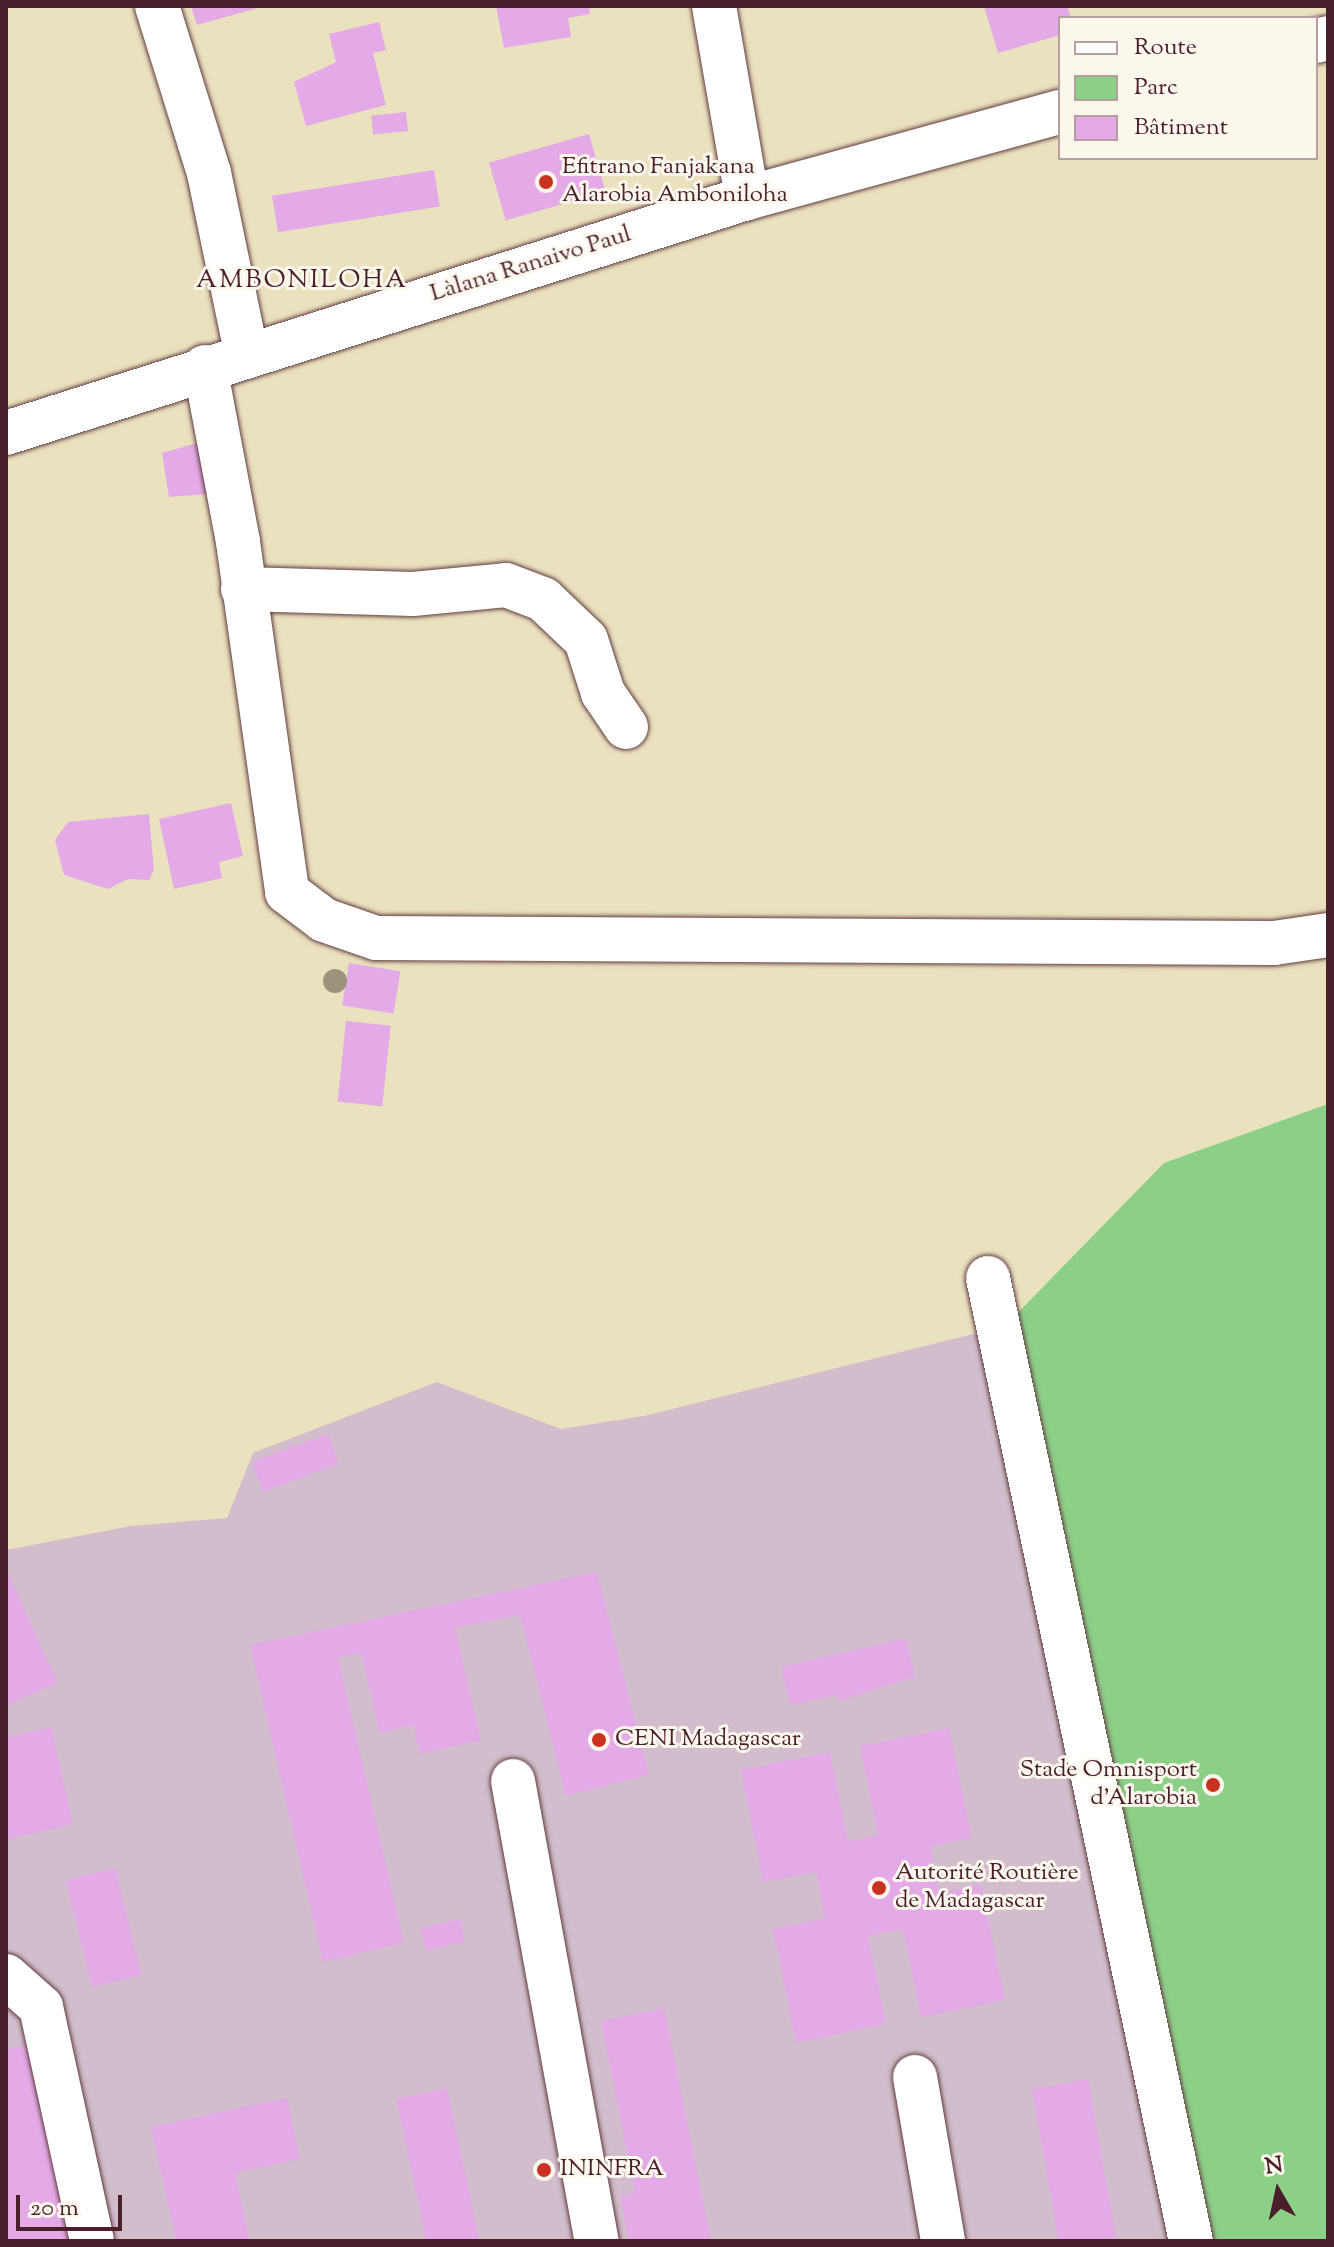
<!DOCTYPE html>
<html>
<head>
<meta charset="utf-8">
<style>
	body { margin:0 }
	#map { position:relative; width:1334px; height:2247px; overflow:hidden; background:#eae1be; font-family:"Sorts Mill Goudy",serif }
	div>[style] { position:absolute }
	.industrial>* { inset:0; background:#d1bdcb }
	.green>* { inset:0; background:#8ccf87 }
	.building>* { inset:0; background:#e4aae7; transform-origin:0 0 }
	.roads { filter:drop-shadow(0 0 2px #623c41) drop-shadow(0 0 2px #623c41) }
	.minor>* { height:44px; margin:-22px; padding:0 22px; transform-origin:22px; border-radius:22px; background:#fff }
	.trees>* { width:24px; height:24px; margin:-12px; border-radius:50%; background:#9d937d }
	.dots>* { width:22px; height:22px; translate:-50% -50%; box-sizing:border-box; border:4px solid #fbf7ec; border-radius:50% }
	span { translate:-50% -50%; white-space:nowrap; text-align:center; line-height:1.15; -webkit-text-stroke:6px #fbf7ec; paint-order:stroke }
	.poi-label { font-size:24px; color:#4a1f2b }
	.left { translate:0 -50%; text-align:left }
	.right { translate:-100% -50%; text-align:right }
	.street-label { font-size:24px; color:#4a1f2b }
	.neighbourhood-label { font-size:26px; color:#4a1f2b; letter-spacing:2px }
	.frame { position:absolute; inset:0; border:8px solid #4a1f2b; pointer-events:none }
	.legend { position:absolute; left:1058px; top:16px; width:260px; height:144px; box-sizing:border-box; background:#fbf7ec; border:2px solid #b4a19f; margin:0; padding:10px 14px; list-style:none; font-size:24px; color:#4a1f2b }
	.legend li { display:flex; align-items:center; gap:16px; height:40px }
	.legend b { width:40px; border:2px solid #b4a19f }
	.north { position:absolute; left:1238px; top:2151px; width:80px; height:80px; -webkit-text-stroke:6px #fbf7ec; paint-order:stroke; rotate:351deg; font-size:22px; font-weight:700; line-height:32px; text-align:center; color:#4a1f2b }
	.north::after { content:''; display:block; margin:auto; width:28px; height:36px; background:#4a1f2b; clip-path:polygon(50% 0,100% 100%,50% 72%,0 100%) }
	.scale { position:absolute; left:16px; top:2195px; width:106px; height:36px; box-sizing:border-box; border:4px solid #4a1f2b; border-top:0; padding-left:10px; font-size:24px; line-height:28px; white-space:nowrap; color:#4a1f2b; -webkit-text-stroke:6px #fbf7ec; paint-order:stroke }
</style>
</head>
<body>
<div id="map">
	<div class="industrial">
		<div style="clip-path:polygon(985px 1331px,1186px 2241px,6px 2241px,6px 1550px,131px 1526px,227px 1518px,253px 1453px,437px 1382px,561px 1429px,644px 1416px)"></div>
	</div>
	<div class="green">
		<div style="clip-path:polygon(1328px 1104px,1328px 2241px,1194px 2241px,1002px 1329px,1164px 1163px)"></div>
	</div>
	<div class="building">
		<div style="clip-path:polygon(191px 6px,261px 6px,261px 7px,197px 25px)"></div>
		<div style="clip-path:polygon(496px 6px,589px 6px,590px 14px,568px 18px,571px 37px,504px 48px)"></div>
		<div style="clip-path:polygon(984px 6px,1067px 6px,1071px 18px,1060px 18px,1060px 35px,998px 53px)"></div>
		<div style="clip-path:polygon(379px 22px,386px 50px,373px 53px,386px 105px,306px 126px,294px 82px,336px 62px,329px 34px)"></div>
		<div style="left:406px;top:112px;width:19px;height:35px;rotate:84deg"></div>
		<div style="left:589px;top:134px;width:60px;height:104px;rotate:74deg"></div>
		<div style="left:434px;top:170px;width:37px;height:164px;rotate:81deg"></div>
		<div style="clip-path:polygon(212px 439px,221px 493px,169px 497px,162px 453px)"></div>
		<div style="clip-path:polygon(231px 803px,243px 856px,219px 862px,222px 878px,174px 889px,159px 819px)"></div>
		<div style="clip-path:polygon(149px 814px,154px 870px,149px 880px,128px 879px,108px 889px,64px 875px,55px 840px,68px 822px)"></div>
		<div style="left:349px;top:963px;width:52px;height:43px;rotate:9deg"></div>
		<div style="left:346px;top:1021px;width:45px;height:81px;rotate:6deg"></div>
		<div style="left:328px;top:1434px;width:32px;height:81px;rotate:70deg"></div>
		<div style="clip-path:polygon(6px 1569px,58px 1683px,6px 1706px)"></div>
		<div style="clip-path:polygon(597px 1572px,649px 1775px,566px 1796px,520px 1615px,455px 1628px,481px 1740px,420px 1754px,413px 1725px,380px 1733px,361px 1653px,338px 1658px,404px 1943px,323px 1962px,250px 1645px)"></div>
		<div style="clip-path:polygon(906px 1638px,915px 1677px,839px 1701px,837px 1695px,790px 1706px,781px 1667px)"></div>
		<div style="clip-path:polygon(51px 1727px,73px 1824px,6px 1840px,6px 1738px)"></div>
		<div style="clip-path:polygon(949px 1728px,972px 1838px,930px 1846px,939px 1893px,981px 1884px,1005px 2000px,921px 2017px,903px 1929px,868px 1936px,886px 2024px,796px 2043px,773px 1929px,825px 1918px,816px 1872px,763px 1882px,741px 1770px,830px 1752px,848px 1841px,878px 1835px,860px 1746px)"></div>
		<div style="left:115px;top:1868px;width:110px;height:51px;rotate:76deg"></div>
		<div style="left:460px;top:1919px;width:23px;height:40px;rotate:77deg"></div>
		<div style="clip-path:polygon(664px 2008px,711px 2241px,629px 2241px,620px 2196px,635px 2193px,601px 2021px)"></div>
		<div style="clip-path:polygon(36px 2043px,82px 2241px,6px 2241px,6px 2050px)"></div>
		<div style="left:1088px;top:2079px;width:161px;height:57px;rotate:80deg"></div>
		<div style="left:447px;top:2088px;width:156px;height:52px;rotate:78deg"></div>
		<div style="clip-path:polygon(287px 2098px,300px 2159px,235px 2173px,250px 2241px,176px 2241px,151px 2127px)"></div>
	</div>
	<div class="roads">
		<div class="minor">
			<div style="left:157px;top:6px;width:175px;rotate:72.7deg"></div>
			<div style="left:209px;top:173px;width:183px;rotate:78.3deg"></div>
			<div style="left:714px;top:6px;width:195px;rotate:80.2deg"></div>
			<div style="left:1316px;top:41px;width:12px;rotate:-14deg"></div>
			<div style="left:205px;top:367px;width:178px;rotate:79.3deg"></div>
			<div style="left:238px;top:542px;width:353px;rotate:82deg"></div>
			<div style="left:287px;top:892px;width:46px;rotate:37.1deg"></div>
			<div style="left:324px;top:920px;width:55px;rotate:19.1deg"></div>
			<div style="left:376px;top:938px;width:898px;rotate:0.32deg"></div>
			<div style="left:1274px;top:943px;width:55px;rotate:-8.4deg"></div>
			<div style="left:6px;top:433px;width:777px;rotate:-17.6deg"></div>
			<div style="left:747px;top:198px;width:325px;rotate:-15.4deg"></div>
			<div style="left:243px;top:589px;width:170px;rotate:1.7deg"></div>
			<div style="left:413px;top:594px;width:93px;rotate:-5.5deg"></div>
			<div style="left:506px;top:585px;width:40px;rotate:21deg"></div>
			<div style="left:543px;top:599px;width:59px;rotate:43.6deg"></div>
			<div style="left:586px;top:640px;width:56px;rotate:72.2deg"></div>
			<div style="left:603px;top:693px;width:41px;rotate:55.9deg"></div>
			<div style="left:988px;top:1278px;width:984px;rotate:78.1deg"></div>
			<div style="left:513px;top:1781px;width:468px;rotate:79.7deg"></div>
			<div style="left:6px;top:1976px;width:47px;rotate:41.5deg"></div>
			<div style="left:41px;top:2007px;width:239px;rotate:77.7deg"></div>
			<div style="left:915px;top:2077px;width:166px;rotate:80.3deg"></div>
		</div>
	</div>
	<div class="trees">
		<div style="left:335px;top:981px"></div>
	</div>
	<div class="dots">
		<div style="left:546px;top:182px;background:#c8321e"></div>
		<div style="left:599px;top:1740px;background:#c8321e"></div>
		<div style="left:1213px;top:1785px;background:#c8321e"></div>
		<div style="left:879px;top:1888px;background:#c8321e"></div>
		<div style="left:544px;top:2170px;background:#c8321e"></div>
	</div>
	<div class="poi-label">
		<span class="left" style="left:562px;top:182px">Efitrano Fanjakana<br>Alarobia Amboniloha</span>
		<span class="left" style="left:615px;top:1740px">CENI Madagascar</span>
		<span class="right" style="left:1197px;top:1785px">Stade Omnisport<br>d'Alarobia</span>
		<span class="left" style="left:895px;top:1888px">Autorité Routière<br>de Madagascar</span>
		<span class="left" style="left:560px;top:2170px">ININFRA</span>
	</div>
	<div class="street-label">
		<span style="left:531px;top:265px;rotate:-17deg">Làlana Ranaivo Paul</span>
	</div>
	<div class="neighbourhood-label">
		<span style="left:302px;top:281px">AMBONILOHA</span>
	</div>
	<div class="frame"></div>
	<ul class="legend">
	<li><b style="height:10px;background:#fff"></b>Route</li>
	<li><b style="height:22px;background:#8ccf87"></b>Parc</li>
	<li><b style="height:22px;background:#e4aae7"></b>Bâtiment</li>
	</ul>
	<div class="north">N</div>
	<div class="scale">20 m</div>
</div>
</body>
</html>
